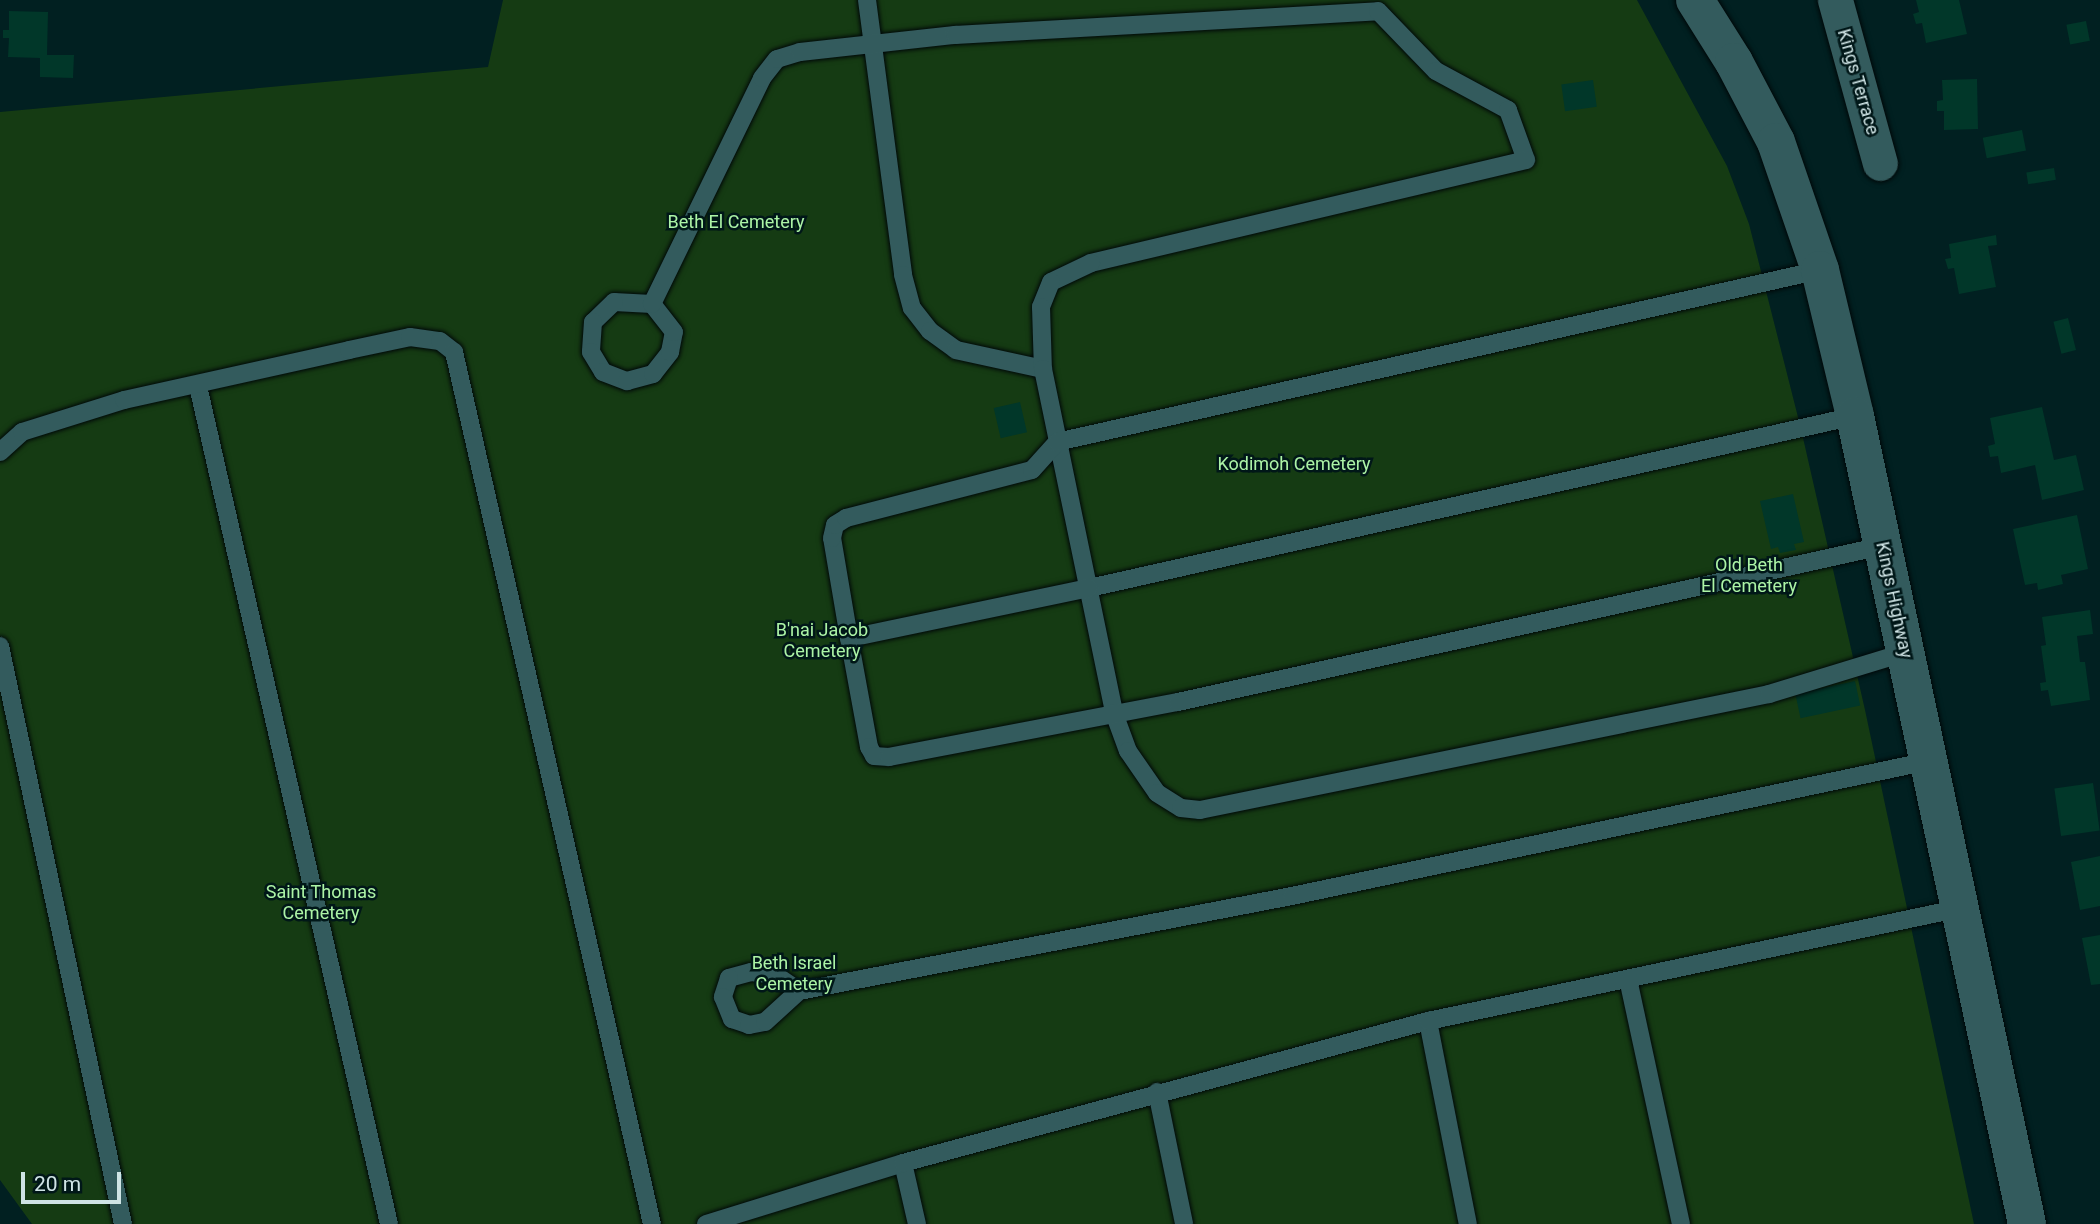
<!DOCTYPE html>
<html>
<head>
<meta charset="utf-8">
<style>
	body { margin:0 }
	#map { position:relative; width:2100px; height:1224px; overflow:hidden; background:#012021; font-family:Roboto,sans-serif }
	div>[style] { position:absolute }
	.green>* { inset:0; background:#153b13 }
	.building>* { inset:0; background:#013729; transform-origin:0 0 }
	.roads { filter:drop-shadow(0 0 2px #000809) drop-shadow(0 0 2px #000809) }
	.service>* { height:18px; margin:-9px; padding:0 9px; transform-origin:9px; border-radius:9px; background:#335b5d }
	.minor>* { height:35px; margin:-17.5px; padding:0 17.5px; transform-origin:17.5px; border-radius:17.5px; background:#335b5d }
	.secondary>* { height:38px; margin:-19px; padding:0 19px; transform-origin:19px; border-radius:19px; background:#335b5d }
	span { translate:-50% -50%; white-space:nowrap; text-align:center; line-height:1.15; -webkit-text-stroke:5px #001718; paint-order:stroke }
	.street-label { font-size:18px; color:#cfe4e5 }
	.park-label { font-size:18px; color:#acf4a6 }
	.scale { position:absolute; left:21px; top:1172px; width:100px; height:32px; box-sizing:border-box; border:4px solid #cfe4e5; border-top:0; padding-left:9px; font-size:21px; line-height:24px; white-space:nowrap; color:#cfe4e5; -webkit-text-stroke:5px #001718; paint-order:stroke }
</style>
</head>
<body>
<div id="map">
	<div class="green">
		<div style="clip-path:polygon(503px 0,1637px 0,1727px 166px,1749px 224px,1801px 429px,1865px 710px,1974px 1224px,32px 1224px,0 1180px,0 112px,488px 67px)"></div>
	</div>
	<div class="building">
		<div style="clip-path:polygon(1916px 0,1959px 0,1967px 34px,1926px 43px,1922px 23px,1916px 24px,1913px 14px,1919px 12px)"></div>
		<div style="clip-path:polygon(9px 11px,48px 12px,47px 55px,74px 55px,73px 78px,40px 77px,40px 58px,8px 57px,9px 38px,3px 38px,3px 30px,9px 30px)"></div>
		<div style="left:2086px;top:21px;width:20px;height:20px;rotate:79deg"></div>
		<div style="clip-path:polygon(1977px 79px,1978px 129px,1944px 130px,1944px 111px,1937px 111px,1937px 101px,1943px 100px,1942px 80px)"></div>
		<div style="left:1593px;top:80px;width:27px;height:32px;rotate:82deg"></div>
		<div style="left:2022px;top:130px;width:21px;height:40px;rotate:79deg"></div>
		<div style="left:2054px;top:168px;width:12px;height:28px;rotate:81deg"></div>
		<div style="clip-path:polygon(1996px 235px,1997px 245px,1988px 246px,1996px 287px,1959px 294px,1954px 268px,1948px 269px,1945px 259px,1951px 258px,1949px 244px)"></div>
		<div style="left:2068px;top:318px;width:33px;height:15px;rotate:76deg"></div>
		<div style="left:1020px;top:402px;width:31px;height:27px;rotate:77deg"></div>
		<div style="clip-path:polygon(2042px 407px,2054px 460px,2076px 455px,2084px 490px,2042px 500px,2035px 465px,2001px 473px,1998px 456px,1990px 457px,1988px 446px,1995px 444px,1990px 418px)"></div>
		<div style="clip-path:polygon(1793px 494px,1804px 542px,1794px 544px,1796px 550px,1780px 553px,1778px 547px,1771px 549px,1760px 501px)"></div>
		<div style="clip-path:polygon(2077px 515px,2088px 569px,2061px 575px,2063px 584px,2038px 590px,2037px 583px,2025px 585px,2013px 529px)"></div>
		<div style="clip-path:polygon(2090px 610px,2093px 634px,2077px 636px,2080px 662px,2085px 662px,2090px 700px,2051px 706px,2048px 690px,2041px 691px,2040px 683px,2046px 682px,2041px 646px,2046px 645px,2042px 617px)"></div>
		<div style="left:1855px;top:681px;width:25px;height:61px;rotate:78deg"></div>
		<div style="left:2093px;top:783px;width:48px;height:39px;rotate:82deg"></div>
		<div style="clip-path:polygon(2100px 856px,2100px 906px,2080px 910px,2071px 862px)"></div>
		<div style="clip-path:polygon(2100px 935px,2100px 984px,2091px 985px,2082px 938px)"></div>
	</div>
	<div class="roads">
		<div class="service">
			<div style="left:867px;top:0;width:277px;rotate:82.5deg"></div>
			<div style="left:903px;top:275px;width:34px;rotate:75deg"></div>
			<div style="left:912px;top:308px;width:29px;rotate:52deg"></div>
			<div style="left:930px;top:331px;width:32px;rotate:36deg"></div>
			<div style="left:956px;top:350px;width:89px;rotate:12.3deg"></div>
			<div style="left:652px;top:304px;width:38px;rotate:-177deg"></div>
			<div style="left:614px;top:302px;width:29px;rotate:136deg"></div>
			<div style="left:593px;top:322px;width:30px;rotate:94deg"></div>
			<div style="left:591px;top:352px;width:23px;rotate:59deg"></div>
			<div style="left:603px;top:372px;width:26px;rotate:21deg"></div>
			<div style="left:627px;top:381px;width:27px;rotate:-15deg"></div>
			<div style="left:653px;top:374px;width:28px;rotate:-52deg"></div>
			<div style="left:670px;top:352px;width:20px;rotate:-79deg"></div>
			<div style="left:674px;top:332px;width:36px;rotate:-128deg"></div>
			<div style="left:652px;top:304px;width:251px;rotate:-64deg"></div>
			<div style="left:762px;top:78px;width:24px;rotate:-52deg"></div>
			<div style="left:777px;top:59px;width:24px;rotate:-17deg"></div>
			<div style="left:800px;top:52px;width:156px;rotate:-6.3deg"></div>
			<div style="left:955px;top:35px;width:424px;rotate:-3.2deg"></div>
			<div style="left:1378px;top:11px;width:83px;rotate:46deg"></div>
			<div style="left:1436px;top:71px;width:82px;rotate:28.4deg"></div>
			<div style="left:1508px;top:110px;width:53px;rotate:70.2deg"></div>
			<div style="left:1526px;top:160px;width:447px;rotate:166.7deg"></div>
			<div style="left:1091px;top:263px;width:44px;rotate:154.6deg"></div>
			<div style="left:1051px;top:282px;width:27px;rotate:112deg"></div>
			<div style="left:1041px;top:307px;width:62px;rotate:88.2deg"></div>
			<div style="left:1043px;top:369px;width:351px;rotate:78.3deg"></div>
			<div style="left:1114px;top:713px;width:40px;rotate:69.8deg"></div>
			<div style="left:1128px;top:751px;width:51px;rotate:55.4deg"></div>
			<div style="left:1157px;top:793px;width:28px;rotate:32deg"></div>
			<div style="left:1181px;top:808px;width:19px;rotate:6deg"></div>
			<div style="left:1200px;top:810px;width:581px;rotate:-11.52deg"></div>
			<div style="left:1769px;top:694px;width:143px;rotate:-17deg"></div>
			<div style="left:198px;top:386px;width:859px;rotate:77.16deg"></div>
			<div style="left:1855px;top:416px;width:785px;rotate:167.34deg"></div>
			<div style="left:1089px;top:588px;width:245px;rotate:168.2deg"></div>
			<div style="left:849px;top:638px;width:111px;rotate:79.6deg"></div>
			<div style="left:869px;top:747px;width:10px;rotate:61deg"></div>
			<div style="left:874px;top:756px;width:15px;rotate:4deg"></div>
			<div style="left:889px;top:757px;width:294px;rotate:-10.8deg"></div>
			<div style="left:1178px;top:702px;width:721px;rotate:-12.49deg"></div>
			<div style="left:0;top:452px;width:30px;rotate:-42deg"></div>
			<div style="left:22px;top:432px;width:107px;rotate:-17.4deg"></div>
			<div style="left:124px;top:400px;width:230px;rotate:-12.5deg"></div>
			<div style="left:349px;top:350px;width:62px;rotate:-12deg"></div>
			<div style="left:410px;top:337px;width:30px;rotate:8deg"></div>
			<div style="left:440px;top:341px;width:18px;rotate:38deg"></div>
			<div style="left:454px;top:352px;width:894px;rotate:77.21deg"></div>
			<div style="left:849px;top:638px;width:101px;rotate:-99.6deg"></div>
			<div style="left:832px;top:538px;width:13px;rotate:-77deg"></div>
			<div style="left:835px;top:525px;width:13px;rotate:-32deg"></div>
			<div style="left:846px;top:518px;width:192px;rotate:-14.5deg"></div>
			<div style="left:1032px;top:470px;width:38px;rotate:-48deg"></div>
			<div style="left:1057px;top:442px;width:782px;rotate:-12.7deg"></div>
			<div style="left:0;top:646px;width:591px;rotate:77.99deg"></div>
			<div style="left:1628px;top:979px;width:251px;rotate:77.8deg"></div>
			<div style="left:799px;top:991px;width:29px;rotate:-146deg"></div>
			<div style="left:775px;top:975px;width:24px;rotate:-173deg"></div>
			<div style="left:751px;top:972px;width:23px;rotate:165deg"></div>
			<div style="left:729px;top:978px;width:20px;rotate:108deg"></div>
			<div style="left:723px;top:997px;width:24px;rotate:68deg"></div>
			<div style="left:732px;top:1019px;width:18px;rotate:19deg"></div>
			<div style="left:749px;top:1025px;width:16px;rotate:-11deg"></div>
			<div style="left:765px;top:1022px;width:46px;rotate:-42.4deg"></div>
			<div style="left:799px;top:991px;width:502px;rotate:-10.91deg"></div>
			<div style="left:1292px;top:896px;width:651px;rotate:-11.97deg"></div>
			<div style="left:1428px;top:1021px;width:207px;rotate:78.9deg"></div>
			<div style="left:1157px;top:1092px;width:135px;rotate:78.4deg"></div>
			<div style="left:903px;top:1163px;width:63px;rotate:77.1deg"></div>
			<div style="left:706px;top:1224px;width:206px;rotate:-17.2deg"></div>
			<div style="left:903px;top:1163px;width:544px;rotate:-15.14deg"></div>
			<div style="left:1428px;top:1021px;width:545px;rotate:-11.97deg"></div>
		</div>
		<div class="minor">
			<div style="left:1835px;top:0;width:169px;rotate:74.6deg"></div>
		</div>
		<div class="secondary">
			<div style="left:1695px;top:0;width:73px;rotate:57.8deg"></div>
			<div style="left:1734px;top:62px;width:90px;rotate:62.3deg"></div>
			<div style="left:1776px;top:142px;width:135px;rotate:71deg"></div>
			<div style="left:1820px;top:270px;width:150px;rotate:76.5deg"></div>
			<div style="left:1855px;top:416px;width:826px;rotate:77.98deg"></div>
		</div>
	</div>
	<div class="street-label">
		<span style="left:1858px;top:82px;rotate:74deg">Kings Terrace</span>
		<span style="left:1894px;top:600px;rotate:78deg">Kings Highway</span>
	</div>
	<div class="park-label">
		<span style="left:736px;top:222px">Beth El Cemetery</span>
		<span style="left:1294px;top:464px">Kodimoh Cemetery</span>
		<span style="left:1749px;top:576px">Old Beth<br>El Cemetery</span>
		<span style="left:822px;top:641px">B'nai Jacob<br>Cemetery</span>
		<span style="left:321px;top:903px">Saint Thomas<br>Cemetery</span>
		<span style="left:794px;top:974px">Beth Israel<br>Cemetery</span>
	</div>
	<div class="scale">20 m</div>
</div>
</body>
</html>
